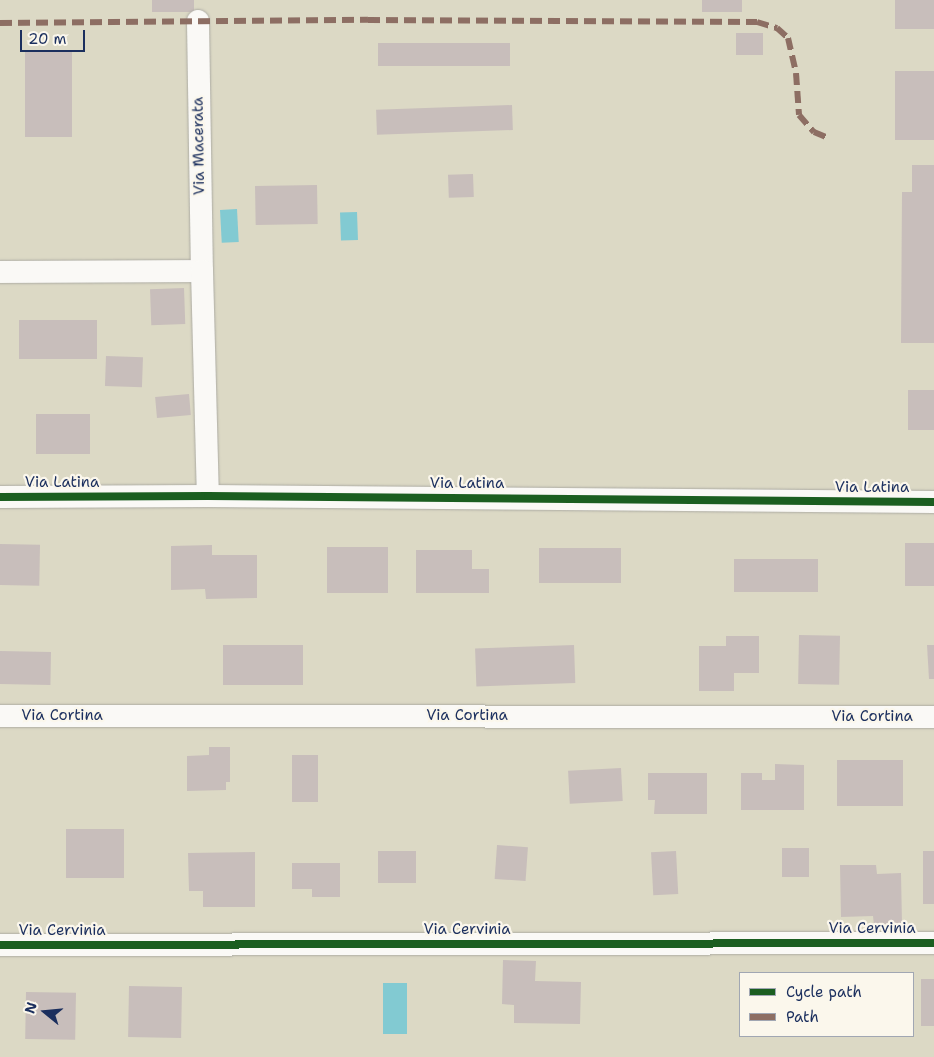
<!DOCTYPE html>
<html>
<head>
<meta charset="utf-8">
<style>
	body { margin:0 }
	#map { position:relative; width:934px; height:1057px; overflow:hidden; background:#dcd9c5; font-family:"Shantell Sans",sans-serif }
	div>[style] { position:absolute }
	.water>* { inset:0; background:#82cad2; transform-origin:0 0 }
	.building>* { inset:0; background:#c8bebb; transform-origin:0 0 }
	.roads { filter:drop-shadow(0 0 1px #acaba3) drop-shadow(0 0 1px #acaba3) }
	.minor>* { height:22px; margin:-11px; padding:0 11px; transform-origin:11px; border-radius:11px; background:#faf9f6 }
	.quiet>* { height:6px; margin-top:-3px; transform-origin:0; background:repeating-linear-gradient(90deg,#8d6e63 0 12px,transparent 0 18px) }
	.cycleway>* { height:8px; margin:-4px; padding:0 4px; transform-origin:4px; border-radius:4px; background:#1b5e20 }
	span { translate:-50% -50%; white-space:nowrap; text-align:center; line-height:1.15; -webkit-text-stroke:4.5px #fbf7ec; paint-order:stroke }
	.street-label { font-size:15px; color:#1b2f5e }
	.legend { position:absolute; left:739px; top:972px; width:175px; height:65px; box-sizing:border-box; background:#fbf7ec; border:1px solid #a1a7b3; margin:0; padding:6px 9px; list-style:none; font-size:15px; color:#1b2f5e }
	.legend li { display:flex; align-items:center; gap:10px; height:25px }
	.legend b { width:25px; border:1px solid #a1a7b3 }
	.north { position:absolute; left:20px; top:987px; width:50px; height:50px; -webkit-text-stroke:4px #fbf7ec; paint-order:stroke; rotate:287deg; font-size:14px; font-weight:700; line-height:20px; text-align:center; color:#1b2f5e }
	.north::after { content:''; display:block; margin:auto; width:18px; height:22px; background:#1b2f5e; clip-path:polygon(50% 0,100% 100%,50% 72%,0 100%) }
	.scale { position:absolute; left:20px; top:30px; width:65px; height:22px; box-sizing:border-box; border:2px solid #1b2f5e; border-top:0; padding-left:6px; font-size:15px; line-height:18px; white-space:nowrap; color:#1b2f5e; -webkit-text-stroke:4px #fbf7ec; paint-order:stroke }
</style>
</head>
<body>
<div id="map">
	<div class="water">
		<div style="left:237px;top:209px;width:33px;height:17px;rotate:87deg"></div>
		<div style="left:357px;top:212px;width:28px;height:17px;rotate:88deg"></div>
		<div style="left:383px;top:983px;width:24px;height:51px"></div>
	</div>
	<div class="building">
		<div style="left:152px;top:0;width:42px;height:12px"></div>
		<div style="left:702px;top:0;width:40px;height:12px"></div>
		<div style="left:895px;top:0;width:39px;height:29px"></div>
		<div style="left:763px;top:33px;width:22px;height:27px;rotate:90deg"></div>
		<div style="left:510px;top:43px;width:23px;height:132px;rotate:90deg"></div>
		<div style="left:25px;top:52px;width:47px;height:85px"></div>
		<div style="left:895px;top:71px;width:39px;height:69px"></div>
		<div style="left:512px;top:105px;width:25px;height:136px;rotate:88deg"></div>
		<div style="clip-path:polygon(912px 165px,934px 165px,934px 343px,901px 343px,902px 192px,912px 192px)"></div>
		<div style="left:473px;top:174px;width:23px;height:25px;rotate:88deg"></div>
		<div style="left:317px;top:185px;width:39px;height:62px;rotate:89deg"></div>
		<div style="left:184px;top:288px;width:36px;height:34px;rotate:88deg"></div>
		<div style="left:97px;top:320px;width:39px;height:78px;rotate:90deg"></div>
		<div style="left:106px;top:356px;width:37px;height:30px;rotate:2deg"></div>
		<div style="left:934px;top:390px;width:40px;height:26px;rotate:90deg"></div>
		<div style="left:189px;top:394px;width:21px;height:34px;rotate:85deg"></div>
		<div style="left:90px;top:414px;width:40px;height:54px;rotate:90deg"></div>
		<div style="left:905px;top:543px;width:29px;height:43px"></div>
		<div style="left:0;top:544px;width:40px;height:41px;rotate:1deg"></div>
		<div style="clip-path:polygon(212px 545px,212px 555px,257px 555px,257px 598px,206px 599px,205px 589px,171px 590px,171px 546px)"></div>
		<div style="left:388px;top:547px;width:46px;height:61px;rotate:90deg"></div>
		<div style="left:539px;top:548px;width:82px;height:35px"></div>
		<div style="clip-path:polygon(416px 550px,472px 550px,472px 569px,489px 569px,489px 593px,416px 593px)"></div>
		<div style="left:818px;top:559px;width:33px;height:84px;rotate:90deg"></div>
		<div style="left:799px;top:635px;width:41px;height:49px;rotate:1deg"></div>
		<div style="clip-path:polygon(726px 636px,759px 636px,759px 673px,734px 673px,734px 691px,699px 691px,699px 646px,726px 646px)"></div>
		<div style="left:223px;top:645px;width:80px;height:40px"></div>
		<div style="left:574px;top:645px;width:38px;height:99px;rotate:88deg"></div>
		<div style="clip-path:polygon(927px 645px,934px 645px,934px 679px,929px 679px)"></div>
		<div style="left:0;top:651px;width:51px;height:33px;rotate:1deg"></div>
		<div style="clip-path:polygon(209px 747px,230px 747px,230px 782px,226px 782px,226px 790px,187px 791px,187px 756px,209px 755px)"></div>
		<div style="left:292px;top:755px;width:26px;height:47px"></div>
		<div style="left:903px;top:760px;width:46px;height:66px;rotate:90deg"></div>
		<div style="clip-path:polygon(775px 764px,804px 765px,804px 810px,741px 810px,741px 773px,762px 773px,762px 780px,775px 780px)"></div>
		<div style="left:621px;top:768px;width:33px;height:53px;rotate:87deg"></div>
		<div style="clip-path:polygon(648px 773px,707px 773px,707px 814px,654px 814px,655px 800px,648px 800px)"></div>
		<div style="left:66px;top:829px;width:58px;height:49px"></div>
		<div style="left:497px;top:845px;width:31px;height:34px;rotate:4deg"></div>
		<div style="left:809px;top:848px;width:29px;height:27px;rotate:90deg"></div>
		<div style="left:378px;top:851px;width:38px;height:32px"></div>
		<div style="left:676px;top:851px;width:43px;height:25px;rotate:87deg"></div>
		<div style="left:923px;top:851px;width:11px;height:53px"></div>
		<div style="clip-path:polygon(255px 852px,255px 907px,203px 907px,203px 891px,189px 891px,188px 853px)"></div>
		<div style="clip-path:polygon(292px 863px,340px 863px,340px 897px,312px 897px,312px 889px,292px 889px)"></div>
		<div style="clip-path:polygon(840px 865px,876px 865px,877px 874px,901px 873px,902px 924px,874px 925px,873px 916px,841px 917px)"></div>
		<div style="clip-path:polygon(503px 960px,536px 961px,535px 981px,581px 982px,580px 1024px,514px 1023px,514px 1005px,502px 1004px)"></div>
		<div style="left:934px;top:979px;width:47px;height:13px;rotate:90deg"></div>
		<div style="left:129px;top:986px;width:53px;height:51px;rotate:1deg"></div>
		<div style="left:26px;top:992px;width:50px;height:47px;rotate:1deg"></div>
	</div>
	<div class="roads">
		<div class="minor">
			<div style="left:198px;top:21px;width:250px;rotate:89.1deg"></div>
			<div style="left:0;top:272px;width:202px;rotate:-0.3deg"></div>
			<div style="left:202px;top:271px;width:225px;rotate:88.5deg"></div>
			<div style="left:0;top:497px;width:208px;rotate:-0.3deg"></div>
			<div style="left:208px;top:496px;width:726px;rotate:0.47deg"></div>
			<div style="left:0;top:716px;width:934px;rotate:0.06deg"></div>
			<div style="left:0;top:945px;width:934px;rotate:-0.12deg"></div>
		</div>
	</div>
	<div class="quiet">
		<div style="left:0;top:23px;width:368px;rotate:-0.5deg"></div>
		<div style="left:368px;top:20px;width:389px;rotate:0.3deg"></div>
		<div style="left:757px;top:22px;width:21px;rotate:17deg"></div>
		<div style="left:777px;top:28px;width:15px;rotate:42deg"></div>
		<div style="left:788px;top:38px;width:36px;rotate:77deg"></div>
		<div style="left:796px;top:73px;width:42px;rotate:85.9deg"></div>
		<div style="left:799px;top:115px;width:23px;rotate:49deg"></div>
		<div style="left:814px;top:132px;width:13px;rotate:23deg"></div>
	</div>
	<div class="cycleway">
		<div style="left:0;top:497px;width:208px;rotate:-0.3deg"></div>
		<div style="left:208px;top:496px;width:726px;rotate:0.47deg"></div>
		<div style="left:0;top:945px;width:934px;rotate:-0.12deg"></div>
	</div>
	<div class="street-label">
		<span style="left:199px;top:146px;rotate:-91deg">Via Macerata</span>
		<span style="left:62px;top:483px">Via Latina</span>
		<span style="left:467px;top:484px">Via Latina</span>
		<span style="left:872px;top:488px">Via Latina</span>
		<span style="left:62px;top:716px">Via Cortina</span>
		<span style="left:467px;top:716px">Via Cortina</span>
		<span style="left:872px;top:717px">Via Cortina</span>
		<span style="left:872px;top:929px">Via Cervinia</span>
		<span style="left:467px;top:930px">Via Cervinia</span>
		<span style="left:62px;top:931px">Via Cervinia</span>
	</div>
	<ul class="legend">
	<li><b style="height:6px;background:#1b5e20"></b>Cycle path</li>
	<li><b style="height:6px;background:#8d6e63"></b>Path</li>
	</ul>
	<div class="north">N</div>
	<div class="scale">20 m</div>
</div>
</body>
</html>
